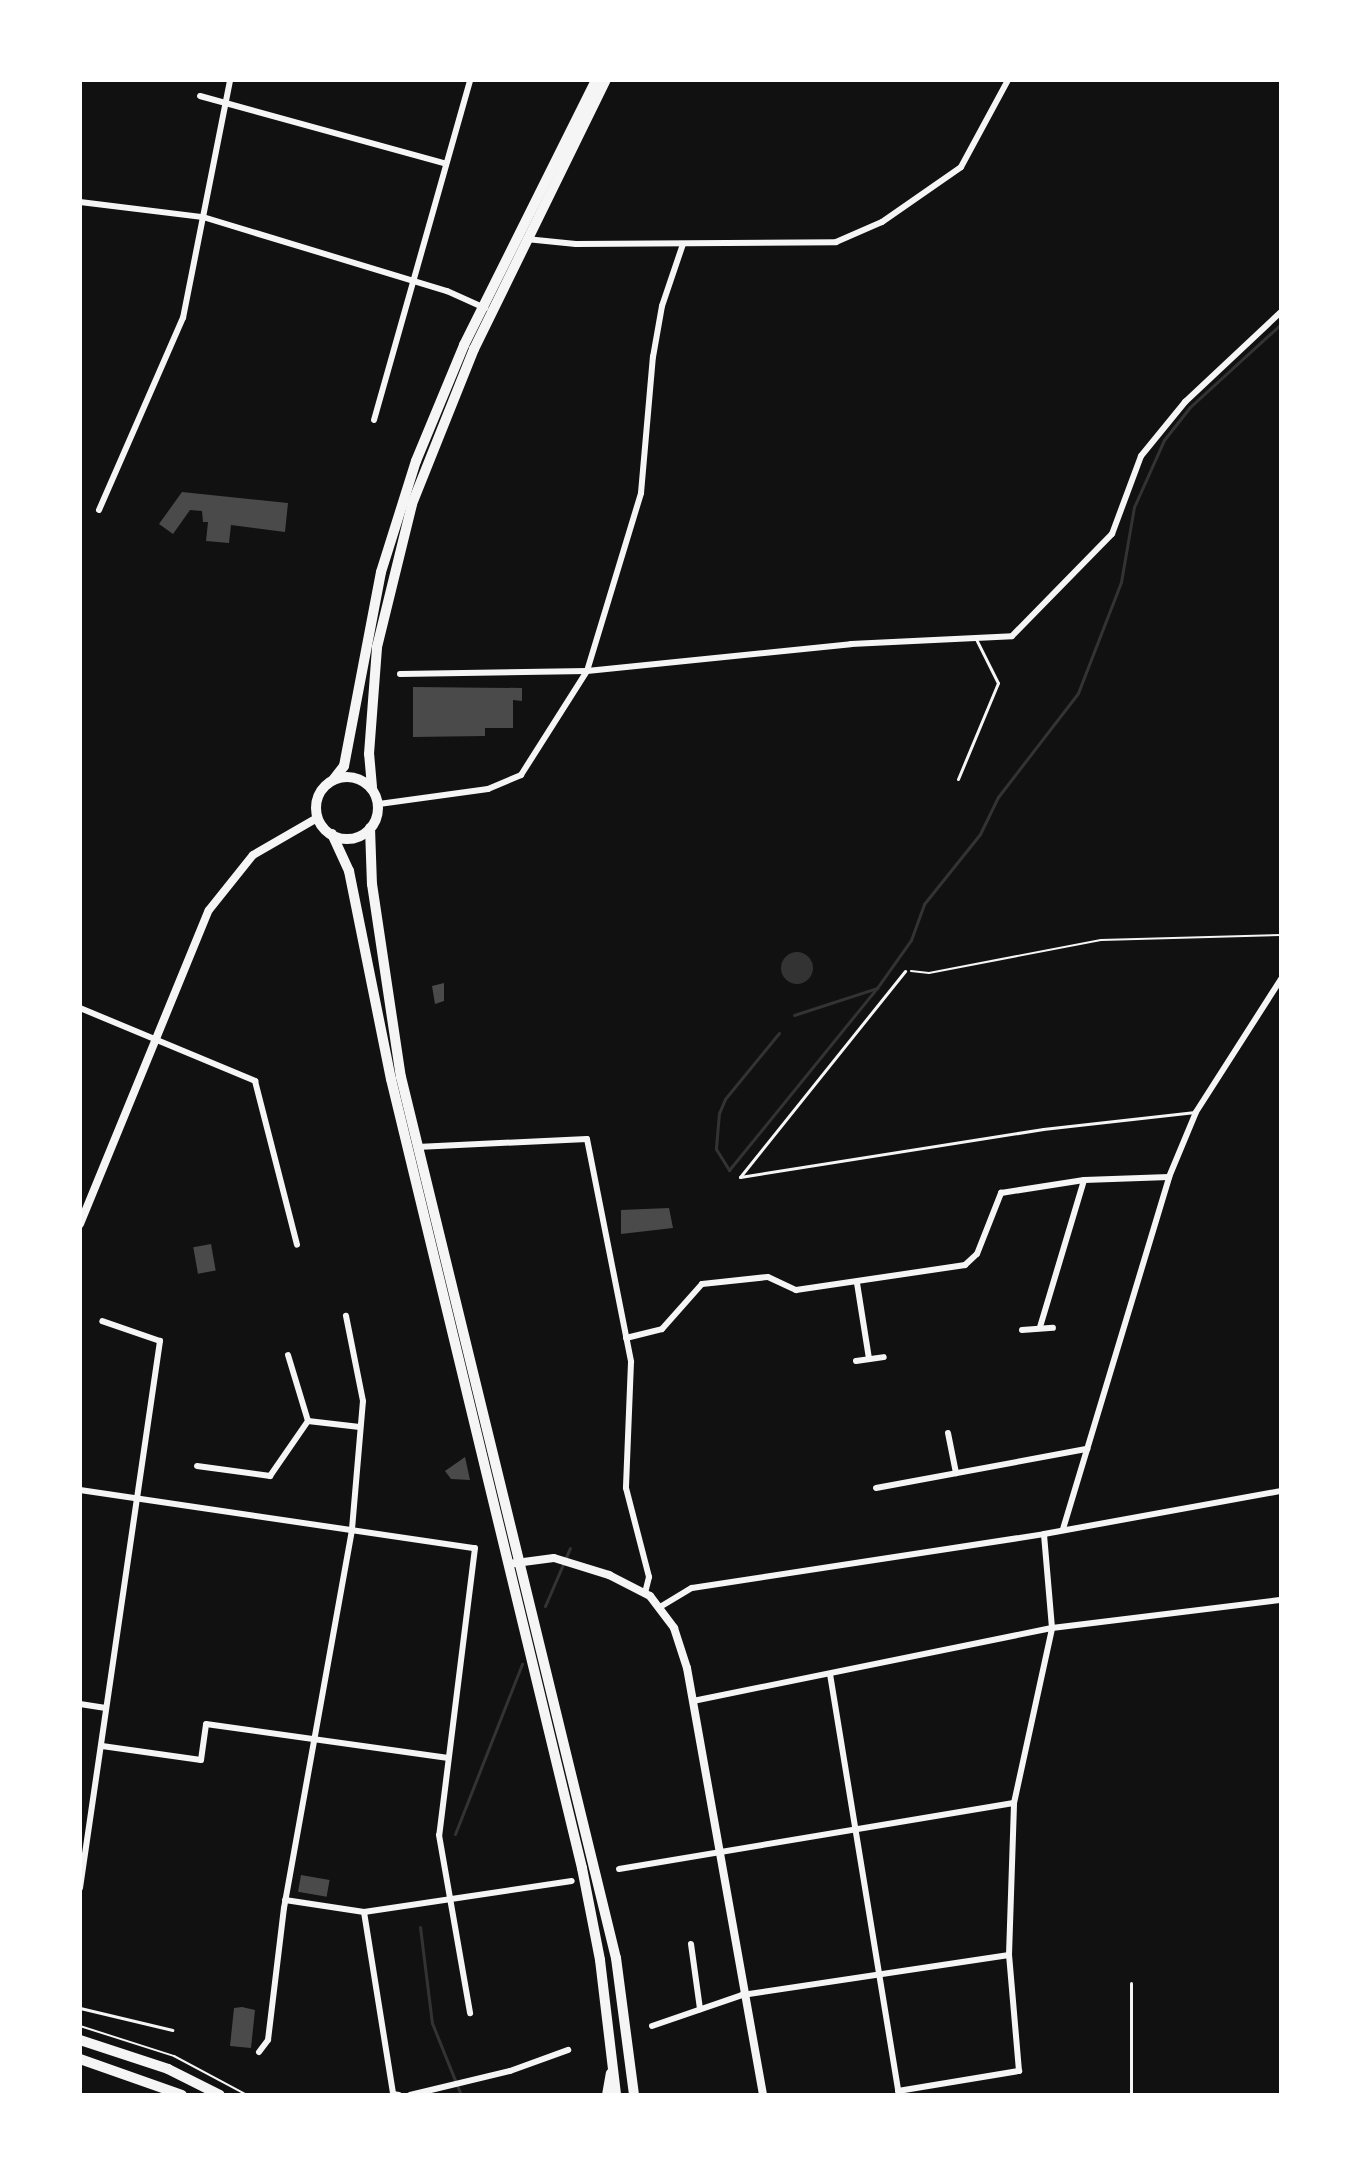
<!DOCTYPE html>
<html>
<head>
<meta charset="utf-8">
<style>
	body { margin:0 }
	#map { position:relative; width:1361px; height:2175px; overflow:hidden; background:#111; font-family:"DejaVu Sans",sans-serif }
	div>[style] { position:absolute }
	.water>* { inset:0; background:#333 }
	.round { border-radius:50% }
	.stream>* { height:3px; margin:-1.5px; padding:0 1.5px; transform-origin:1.5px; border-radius:1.5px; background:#333 }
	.building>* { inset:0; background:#4a4a4a; transform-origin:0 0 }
	.path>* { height:2px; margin:-1px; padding:0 1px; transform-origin:1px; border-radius:1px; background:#f5f5f5 }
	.service>* { height:3px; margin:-1.5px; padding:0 1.5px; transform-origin:1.5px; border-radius:1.5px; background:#f5f5f5 }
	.minor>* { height:6px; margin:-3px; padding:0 3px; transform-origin:3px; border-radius:3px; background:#f5f5f5 }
	.tertiary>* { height:8px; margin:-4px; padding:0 4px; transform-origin:4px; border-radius:4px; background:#f5f5f5 }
	.primary>* { height:10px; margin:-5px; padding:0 5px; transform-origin:5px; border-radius:5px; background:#f5f5f5 }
	.primary>.ring { margin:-5px; padding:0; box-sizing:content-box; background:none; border:10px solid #f5f5f5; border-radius:50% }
	span { translate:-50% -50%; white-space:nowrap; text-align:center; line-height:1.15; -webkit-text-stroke:8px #fff; paint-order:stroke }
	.frame { position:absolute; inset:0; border:82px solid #fff; pointer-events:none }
</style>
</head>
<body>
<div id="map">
	<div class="water">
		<div class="round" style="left:781px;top:952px;width:32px;height:32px"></div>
	</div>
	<div class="stream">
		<div style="left:794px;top:1015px;width:87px;rotate:-18deg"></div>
		<div style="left:779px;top:1033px;width:85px;rotate:129.3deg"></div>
		<div style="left:725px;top:1099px;width:15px;rotate:113deg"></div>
		<div style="left:719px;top:1113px;width:36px;rotate:95deg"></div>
		<div style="left:716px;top:1149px;width:25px;rotate:58deg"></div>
		<div style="left:729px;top:1170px;width:235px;rotate:-50.9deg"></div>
		<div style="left:877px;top:988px;width:59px;rotate:-54.7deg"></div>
		<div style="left:911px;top:940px;width:38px;rotate:-70deg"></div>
		<div style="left:924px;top:904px;width:90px;rotate:-51.3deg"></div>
		<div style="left:980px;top:834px;width:41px;rotate:-64.1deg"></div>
		<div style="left:998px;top:797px;width:131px;rotate:-52.4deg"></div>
		<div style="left:1078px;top:693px;width:119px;rotate:-68.8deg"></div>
		<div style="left:1121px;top:582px;width:76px;rotate:-80.2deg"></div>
		<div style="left:1134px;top:507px;width:73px;rotate:-65.9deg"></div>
		<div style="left:1164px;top:440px;width:42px;rotate:-51.8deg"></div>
		<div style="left:1190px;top:407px;width:123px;rotate:-42.4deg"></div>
		<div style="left:545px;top:1606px;width:63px;rotate:-66.7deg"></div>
		<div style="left:455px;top:1834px;width:183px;rotate:-68.5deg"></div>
		<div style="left:420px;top:1927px;width:97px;rotate:82.9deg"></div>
		<div style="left:432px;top:2023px;width:78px;rotate:68.1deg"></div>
	</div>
	<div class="building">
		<div style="clip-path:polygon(182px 492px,288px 503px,285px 532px,231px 525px,229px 543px,206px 541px,208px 522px,203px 522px,202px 511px,190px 510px,173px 534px,159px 524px)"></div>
		<div style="clip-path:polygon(413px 687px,522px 688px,522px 701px,513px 700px,513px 728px,485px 728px,485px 736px,413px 737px)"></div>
		<div style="clip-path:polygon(444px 983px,444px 1001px,435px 1004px,432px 986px)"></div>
		<div style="clip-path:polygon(669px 1208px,673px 1228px,621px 1234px,621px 1210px)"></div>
		<div style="left:211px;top:1244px;width:27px;height:18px;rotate:80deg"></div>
		<div style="clip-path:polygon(465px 1457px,470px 1480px,451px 1479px,445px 1471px)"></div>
		<div style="left:301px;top:1875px;width:29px;height:17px;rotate:10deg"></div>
		<div style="clip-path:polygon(242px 2007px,255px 2010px,251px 2048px,230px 2046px,234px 2008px)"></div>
	</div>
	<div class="path">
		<div style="left:911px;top:971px;width:18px;rotate:6deg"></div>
		<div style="left:929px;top:973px;width:175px;rotate:-10.9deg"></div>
		<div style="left:1101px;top:940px;width:180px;rotate:-1.6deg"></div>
		<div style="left:80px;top:2026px;width:99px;rotate:17.7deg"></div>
		<div style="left:174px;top:2056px;width:83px;rotate:28.1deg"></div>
	</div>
	<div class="service">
		<div style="left:958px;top:779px;width:104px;rotate:-67.4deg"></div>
		<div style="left:998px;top:683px;width:49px;rotate:-116.6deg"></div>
		<div style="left:740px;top:1177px;width:307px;rotate:-9deg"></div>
		<div style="left:1043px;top:1129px;width:153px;rotate:-6.4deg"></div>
		<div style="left:740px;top:1177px;width:264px;rotate:-51.3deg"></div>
		<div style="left:80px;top:2008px;width:95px;rotate:13.4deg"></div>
		<div style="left:1131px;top:2095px;width:112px;rotate:-90deg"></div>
	</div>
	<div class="minor">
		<div style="left:200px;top:96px;width:253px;rotate:15.4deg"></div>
		<div style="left:80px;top:202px;width:124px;rotate:7deg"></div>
		<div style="left:203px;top:217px;width:255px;rotate:16.9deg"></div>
		<div style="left:447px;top:291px;width:42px;rotate:24.1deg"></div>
		<div style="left:526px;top:239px;width:50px;rotate:5.7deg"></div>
		<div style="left:576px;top:244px;width:260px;rotate:-0.4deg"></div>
		<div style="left:836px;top:242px;width:50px;rotate:-23.5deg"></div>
		<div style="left:882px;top:222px;width:96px;rotate:-34.8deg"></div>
		<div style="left:961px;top:167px;width:99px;rotate:-61.6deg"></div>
		<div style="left:374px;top:420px;width:353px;rotate:-74.2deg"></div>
		<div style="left:99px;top:510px;width:210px;rotate:-66.4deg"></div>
		<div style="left:183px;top:318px;width:243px;rotate:-78.8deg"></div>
		<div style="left:400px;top:674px;width:187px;rotate:-0.9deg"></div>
		<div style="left:587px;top:671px;width:265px;rotate:-5.8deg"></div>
		<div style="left:851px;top:644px;width:161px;rotate:-2.8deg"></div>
		<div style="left:1012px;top:636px;width:143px;rotate:-45.6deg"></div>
		<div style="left:1112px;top:534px;width:83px;rotate:-69.6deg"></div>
		<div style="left:1141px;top:456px;width:70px;rotate:-50.8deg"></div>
		<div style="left:1185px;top:402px;width:132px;rotate:-43.2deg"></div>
		<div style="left:379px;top:804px;width:110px;rotate:-7.8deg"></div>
		<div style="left:488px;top:789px;width:36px;rotate:-23deg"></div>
		<div style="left:521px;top:775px;width:123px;rotate:-57.6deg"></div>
		<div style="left:587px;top:671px;width:186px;rotate:-73.1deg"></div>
		<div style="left:641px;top:493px;width:137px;rotate:-85deg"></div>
		<div style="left:653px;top:357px;width:52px;rotate:-80deg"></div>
		<div style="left:662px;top:306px;width:65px;rotate:-71.3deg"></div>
		<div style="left:80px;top:1008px;width:190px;rotate:22.6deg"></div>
		<div style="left:255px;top:1081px;width:169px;rotate:75.6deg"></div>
		<div style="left:417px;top:1147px;width:170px;rotate:-2.7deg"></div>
		<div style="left:587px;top:1139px;width:227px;rotate:78.8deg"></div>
		<div style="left:631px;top:1362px;width:126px;rotate:92.3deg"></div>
		<div style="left:626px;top:1488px;width:92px;rotate:75.5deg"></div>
		<div style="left:649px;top:1577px;width:16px;rotate:104deg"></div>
		<div style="left:857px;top:1283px;width:77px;rotate:81deg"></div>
		<div style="left:1040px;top:1327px;width:153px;rotate:-73.3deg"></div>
		<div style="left:1084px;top:1180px;width:85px;rotate:-2deg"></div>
		<div style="left:1022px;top:1330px;width:31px;rotate:-4deg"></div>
		<div style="left:626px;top:1338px;width:37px;rotate:-14deg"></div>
		<div style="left:662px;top:1329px;width:60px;rotate:-48.4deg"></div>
		<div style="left:702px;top:1284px;width:66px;rotate:-6.1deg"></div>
		<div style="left:768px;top:1277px;width:31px;rotate:25deg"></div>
		<div style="left:796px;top:1290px;width:171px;rotate:-8.4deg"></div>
		<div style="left:965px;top:1265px;width:16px;rotate:-43deg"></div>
		<div style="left:977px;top:1254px;width:66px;rotate:-68.5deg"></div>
		<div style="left:1001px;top:1193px;width:84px;rotate:-8.9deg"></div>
		<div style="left:288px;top:1355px;width:69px;rotate:73.1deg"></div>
		<div style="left:308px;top:1421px;width:52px;rotate:6.6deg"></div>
		<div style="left:856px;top:1361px;width:28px;rotate:-8deg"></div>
		<div style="left:948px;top:1433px;width:41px;rotate:78.7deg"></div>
		<div style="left:197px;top:1466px;width:74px;rotate:7.8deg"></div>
		<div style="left:270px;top:1476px;width:67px;rotate:-55.4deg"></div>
		<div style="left:876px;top:1488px;width:215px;rotate:-10.5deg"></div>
		<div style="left:80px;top:1490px;width:399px;rotate:8.4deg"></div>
		<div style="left:475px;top:1548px;width:289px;rotate:97.1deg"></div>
		<div style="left:439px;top:1835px;width:181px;rotate:80.1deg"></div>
		<div style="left:1063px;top:1529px;width:368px;rotate:-73.2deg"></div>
		<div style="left:1169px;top:1177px;width:70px;rotate:-67.4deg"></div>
		<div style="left:1196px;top:1112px;width:158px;rotate:-57.4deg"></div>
		<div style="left:660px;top:1607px;width:37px;rotate:-31deg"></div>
		<div style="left:692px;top:1588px;width:356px;rotate:-8.7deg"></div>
		<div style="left:1044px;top:1534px;width:241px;rotate:-10.3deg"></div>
		<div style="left:830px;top:1674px;width:423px;rotate:80.7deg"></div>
		<div style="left:898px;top:2091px;width:123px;rotate:-9.4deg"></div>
		<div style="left:1019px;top:2071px;width:116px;rotate:-94.9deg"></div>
		<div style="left:1009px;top:1955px;width:152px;rotate:-88.1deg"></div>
		<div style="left:1014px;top:1803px;width:179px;rotate:-77.7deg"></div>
		<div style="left:1052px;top:1628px;width:94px;rotate:-94.9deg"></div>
		<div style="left:693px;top:1701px;width:366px;rotate:-11.5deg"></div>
		<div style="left:1052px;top:1628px;width:231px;rotate:-7deg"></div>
		<div style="left:80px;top:1704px;width:26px;rotate:9deg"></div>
		<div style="left:102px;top:1746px;width:100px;rotate:8deg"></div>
		<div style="left:201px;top:1760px;width:36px;rotate:-82deg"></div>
		<div style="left:206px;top:1724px;width:243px;rotate:8deg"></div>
		<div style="left:619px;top:1869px;width:400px;rotate:-9.5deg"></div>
		<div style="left:80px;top:1888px;width:553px;rotate:-81.68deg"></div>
		<div style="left:160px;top:1341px;width:61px;rotate:-161deg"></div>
		<div style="left:285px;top:1900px;width:80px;rotate:8.6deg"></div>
		<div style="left:364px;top:1912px;width:210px;rotate:-8.5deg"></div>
		<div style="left:364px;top:1912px;width:184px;rotate:80.9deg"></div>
		<div style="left:393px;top:2094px;width:6px;rotate:9deg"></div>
		<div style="left:691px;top:1944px;width:66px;rotate:82.1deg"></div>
		<div style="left:652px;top:2026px;width:95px;rotate:-19deg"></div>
		<div style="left:742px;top:1995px;width:270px;rotate:-8.5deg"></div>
		<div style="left:259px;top:2052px;width:15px;rotate:-53deg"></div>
		<div style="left:268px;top:2040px;width:133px;rotate:-83.1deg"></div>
		<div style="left:284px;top:1908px;width:385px;rotate:-79.8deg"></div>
		<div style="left:352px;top:1529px;width:128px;rotate:-85.1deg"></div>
		<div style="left:363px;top:1401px;width:87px;rotate:-101.3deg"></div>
		<div style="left:410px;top:2095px;width:103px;rotate:-13.5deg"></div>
		<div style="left:510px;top:2071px;width:62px;rotate:-19.9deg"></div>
	</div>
	<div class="tertiary">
		<div style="left:80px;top:1224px;width:339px;rotate:-67.7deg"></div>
		<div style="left:209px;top:910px;width:70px;rotate:-51.3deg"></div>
		<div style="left:253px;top:855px;width:74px;rotate:-30deg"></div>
		<div style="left:508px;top:1564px;width:46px;rotate:-7.4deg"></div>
		<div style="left:554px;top:1558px;width:58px;rotate:17.2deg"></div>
		<div style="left:609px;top:1575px;width:46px;rotate:27.1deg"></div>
		<div style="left:650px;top:1596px;width:40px;rotate:53deg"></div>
		<div style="left:674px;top:1628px;width:42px;rotate:72deg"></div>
		<div style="left:687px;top:1668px;width:434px;rotate:79.9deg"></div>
	</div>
	<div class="primary">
		<div class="ring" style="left:316px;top:777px;width:52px;height:52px"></div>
		<div style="left:333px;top:780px;width:18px;rotate:-52deg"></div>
		<div style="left:344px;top:766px;width:197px;rotate:-79.2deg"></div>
		<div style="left:381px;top:572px;width:116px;rotate:-72.5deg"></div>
		<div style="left:416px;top:461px;width:126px;rotate:-67.5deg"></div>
		<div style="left:464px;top:345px;width:296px;rotate:-63.5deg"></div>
		<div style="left:372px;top:787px;width:33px;rotate:-95deg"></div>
		<div style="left:369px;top:754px;width:107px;rotate:-85.7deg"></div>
		<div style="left:377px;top:647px;width:147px;rotate:-76.2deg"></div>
		<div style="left:412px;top:504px;width:167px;rotate:-68.2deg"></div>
		<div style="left:474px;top:349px;width:300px;rotate:-63.9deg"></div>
		<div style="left:370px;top:828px;width:56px;rotate:88deg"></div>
		<div style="left:372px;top:884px;width:195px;rotate:81.5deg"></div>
		<div style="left:401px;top:1077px;width:907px;rotate:76.29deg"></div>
		<div style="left:616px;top:1958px;width:138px;rotate:82.5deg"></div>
		<div style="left:332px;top:834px;width:41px;rotate:65.3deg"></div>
		<div style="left:349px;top:871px;width:212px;rotate:78.6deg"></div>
		<div style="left:391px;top:1079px;width:812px;rotate:76.39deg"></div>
		<div style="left:582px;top:1868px;width:94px;rotate:78.9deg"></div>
		<div style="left:600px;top:1960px;width:136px;rotate:83.2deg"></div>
		<div style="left:80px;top:2040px;width:93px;rotate:18.2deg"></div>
		<div style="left:168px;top:2069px;width:58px;rotate:26.6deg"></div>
		<div style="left:80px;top:2059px;width:108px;rotate:19.4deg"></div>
		<div style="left:607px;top:2095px;width:22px;rotate:-80deg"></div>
	</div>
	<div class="frame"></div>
</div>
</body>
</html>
